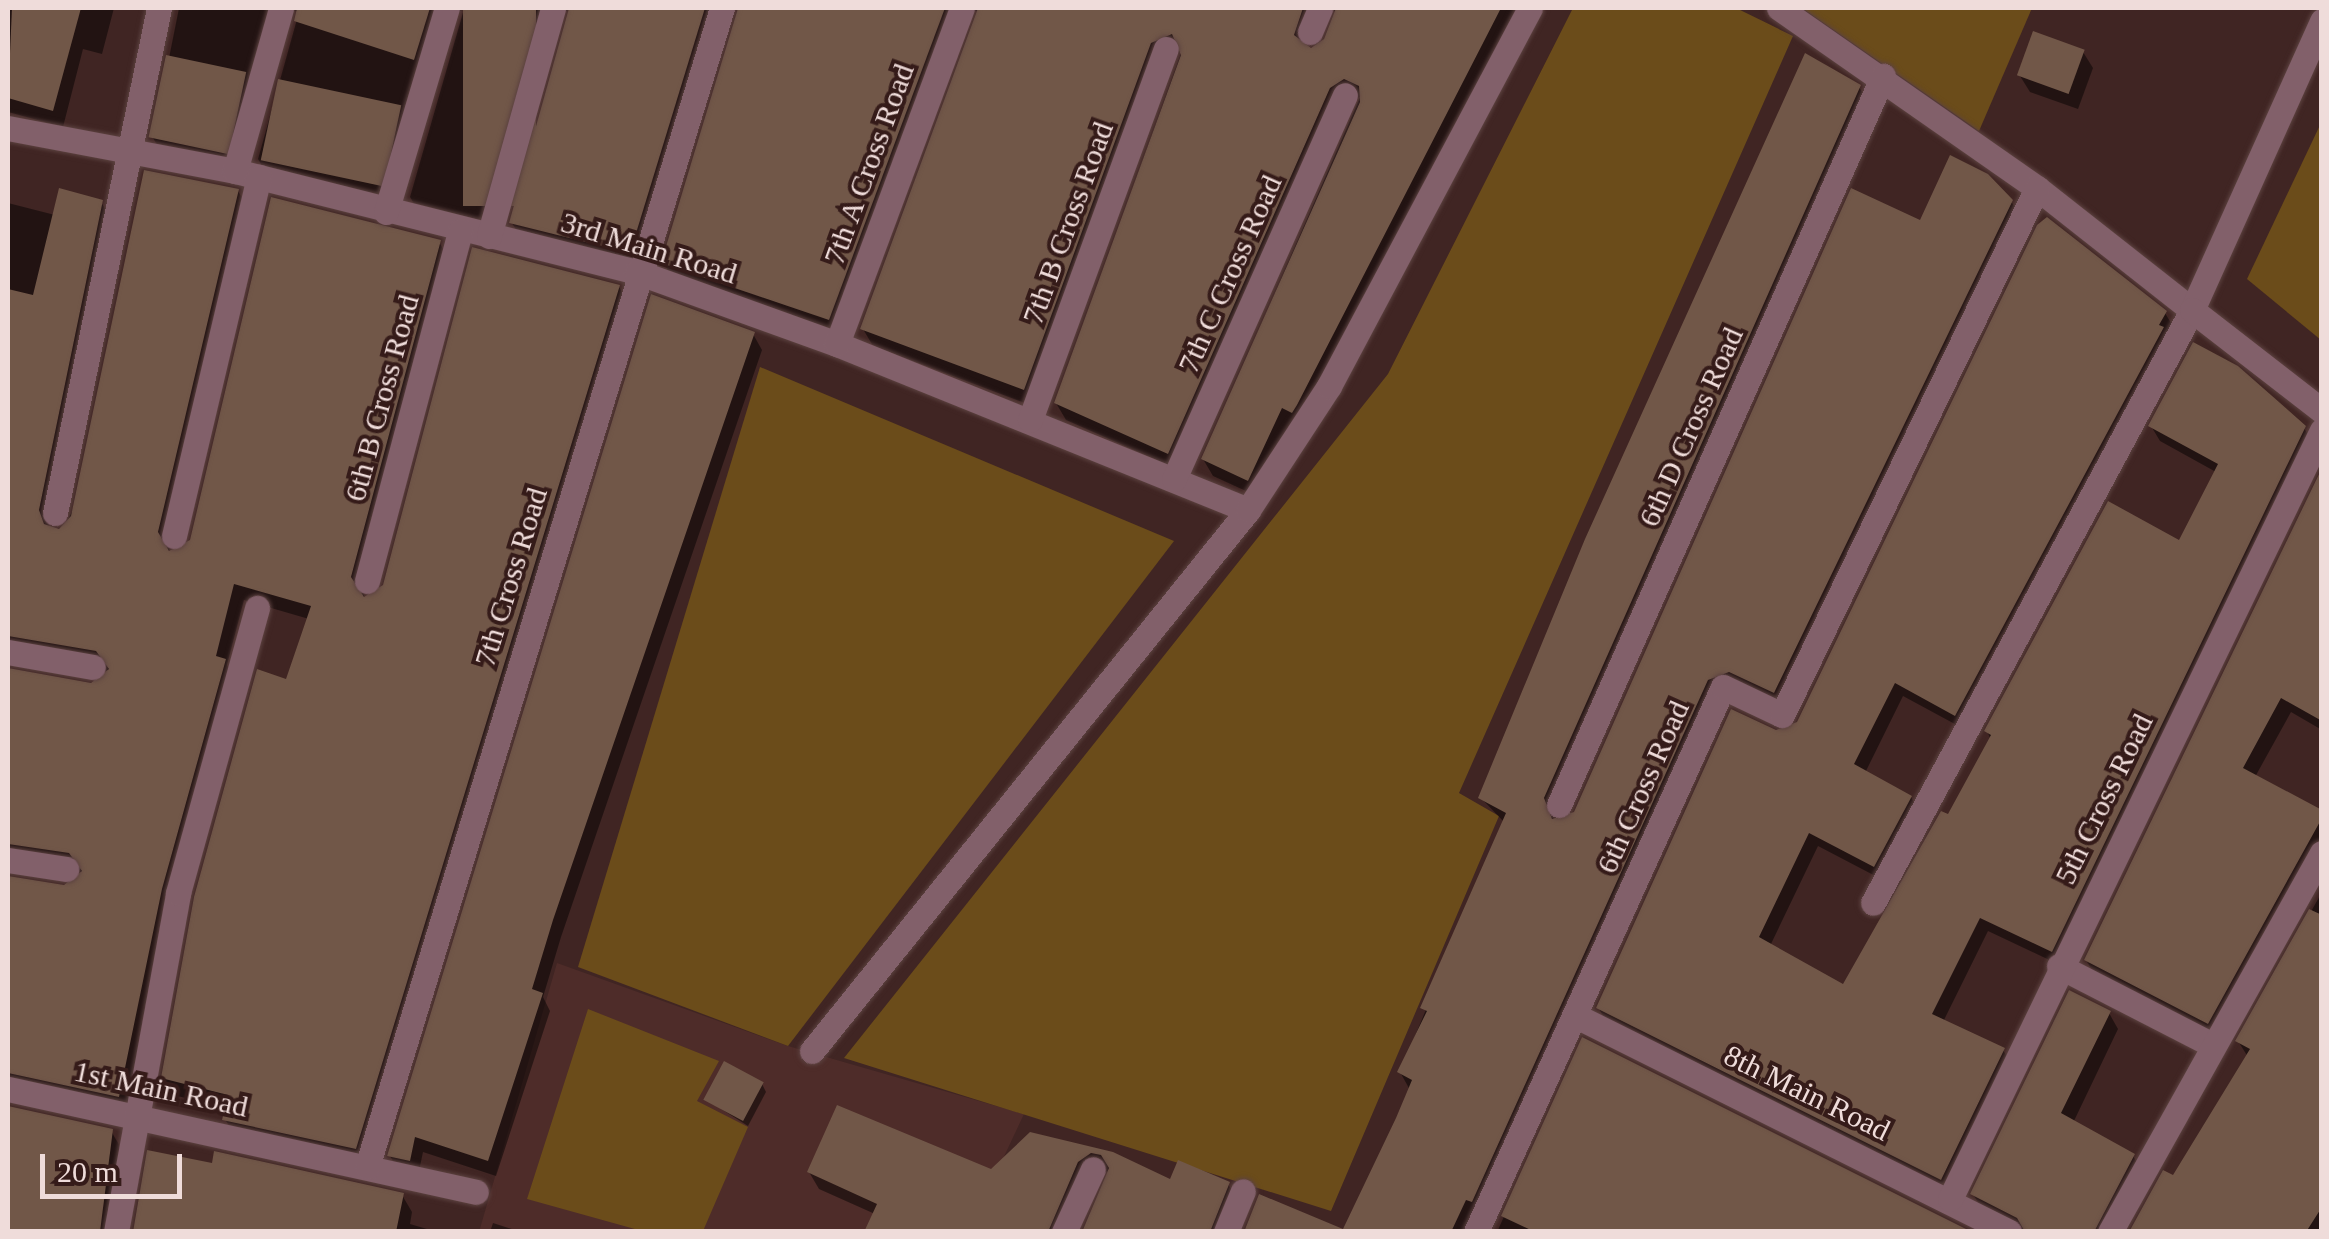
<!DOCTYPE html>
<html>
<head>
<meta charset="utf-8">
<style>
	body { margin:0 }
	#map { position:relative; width:2329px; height:1239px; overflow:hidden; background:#402523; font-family:Georgia,serif }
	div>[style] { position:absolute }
	.built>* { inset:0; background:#4e2c29 }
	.green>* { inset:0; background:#6b4c1a }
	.shadow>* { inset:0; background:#0007 }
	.building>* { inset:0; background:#715748; transform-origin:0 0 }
	.roads { filter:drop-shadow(0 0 2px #5c4240) drop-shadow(0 0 2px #5c4240) }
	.minor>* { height:25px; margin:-12.5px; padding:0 12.5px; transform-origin:12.5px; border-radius:12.5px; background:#82606a }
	span { translate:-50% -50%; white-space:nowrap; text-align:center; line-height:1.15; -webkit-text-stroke:8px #351b19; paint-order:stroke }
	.street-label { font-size:30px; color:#efdcda }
	.frame { position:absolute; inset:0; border:10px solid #efdcda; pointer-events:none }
	.scale { position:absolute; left:40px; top:1154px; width:142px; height:45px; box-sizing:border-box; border:5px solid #efdcda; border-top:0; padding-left:12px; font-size:30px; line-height:35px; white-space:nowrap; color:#efdcda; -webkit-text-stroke:8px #351b19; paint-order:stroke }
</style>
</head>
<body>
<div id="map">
	<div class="built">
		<div style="clip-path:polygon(557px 963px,788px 1046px,1024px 1114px,969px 1231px,479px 1232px)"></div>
	</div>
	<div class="green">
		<div style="clip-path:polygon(1573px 8px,1736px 8px,1793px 36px,1459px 793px,1499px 816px,1331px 1211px,844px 1058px,1388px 374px)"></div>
		<div style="clip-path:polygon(1802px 8px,2032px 8px,1979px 131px)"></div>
		<div style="clip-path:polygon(2321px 123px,2321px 340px,2247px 279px)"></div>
		<div style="clip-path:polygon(760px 367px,1174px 541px,788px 1046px,578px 967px)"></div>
		<div style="clip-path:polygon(588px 1009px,719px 1061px,697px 1101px,748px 1127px,703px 1231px,642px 1231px,527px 1199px)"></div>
	</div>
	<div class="shadow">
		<div style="clip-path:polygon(8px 8px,114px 8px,102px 54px,83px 49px,63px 127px,8px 112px)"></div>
		<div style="clip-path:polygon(evenodd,179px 8px,1527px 8px,1257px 496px,1213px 476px,1203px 459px,1360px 97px,1339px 105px,1177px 469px,1066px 420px,1056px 403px,1182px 51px,1160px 60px,1033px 406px,873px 346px,863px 329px,978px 10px,956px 19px,838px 336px,673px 280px,664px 263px,738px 9px,715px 20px,639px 269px,522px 240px,512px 223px,570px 9px,546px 21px,487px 231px,420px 214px,410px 197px,464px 9px,440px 21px,385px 206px,268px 176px,258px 159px,299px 12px,286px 9px,233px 168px,163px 155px,153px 138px,179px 8px,1330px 8px,1336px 12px,1327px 40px,1313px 51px,1305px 46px,1314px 18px,1330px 8px)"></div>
		<div style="clip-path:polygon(2083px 52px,2093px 68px,2078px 109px,2030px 92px,2020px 76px)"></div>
		<div style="clip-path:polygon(1859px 87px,1869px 104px,1554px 821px,1576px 814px,1922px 223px,2011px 201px,2021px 218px,1784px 708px,1717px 697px,1475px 1232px,1246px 1232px,1345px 1230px,1410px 1090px,1400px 1072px,1504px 822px,1480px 797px)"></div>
		<div style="clip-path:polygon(238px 191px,248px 208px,168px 555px,192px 541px,439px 242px,449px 259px,363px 600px,385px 587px,619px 287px,629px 304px,365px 1165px,235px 1136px,225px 1119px,228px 1108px,173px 1095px,163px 1078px,309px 619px,244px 600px,227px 665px,234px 678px,128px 1113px,8px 1095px,8px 877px,64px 888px,82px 880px,80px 871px,21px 860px,8px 870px,8px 671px,92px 686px,112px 672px,21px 652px,8px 661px,8px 203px,55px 215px,101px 202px,111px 219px,48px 529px,62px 531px)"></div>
		<div style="clip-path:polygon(2165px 313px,2174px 328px,1964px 729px,1903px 696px,1865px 773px,1911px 797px,1919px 812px,1883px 880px,1818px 846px,1770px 946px,1844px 988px,1949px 818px,1991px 740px,1987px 731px,2180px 543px,2216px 472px,2160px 441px,2151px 426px,2304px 428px,2313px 443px,2060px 965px,1988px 931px,1943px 1022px,2003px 1050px,2012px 1065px,1950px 1194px,1607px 1023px,1598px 1007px,1776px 733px,1798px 724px)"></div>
		<div style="clip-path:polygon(753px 334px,762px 350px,561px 937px,543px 997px,550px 1011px,496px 1176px,423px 1152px,418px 1176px,399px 1171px,390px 1156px)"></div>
		<div style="clip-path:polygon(2322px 474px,2322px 730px,2291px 712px,2255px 777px,2322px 813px,2322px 859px,2217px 1039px,2096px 977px,2086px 960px)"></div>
		<div style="clip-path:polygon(2322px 892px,2322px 1232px,2130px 1232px,2174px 1179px,2248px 1057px,2238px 1041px)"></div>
		<div style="clip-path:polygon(2109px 1013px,2118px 1029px,2073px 1123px,2133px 1156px,2143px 1172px,2111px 1232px,2021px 1232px,1983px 1211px,1973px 1194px)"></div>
		<div style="clip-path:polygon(1583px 1041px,1966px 1232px,1497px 1232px)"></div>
		<div style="clip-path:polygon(762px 1084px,766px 1092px,748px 1126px,707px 1100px)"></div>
		<div style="clip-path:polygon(8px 1108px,111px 1131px,121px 1148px,111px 1232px,8px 1232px)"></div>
		<div style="clip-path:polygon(1031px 1135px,1112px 1154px,1171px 1182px,1228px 1184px,1238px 1201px,1224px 1232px,1085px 1232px,1109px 1171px,1088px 1178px,1063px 1232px,867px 1232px,875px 1214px,819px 1189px,809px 1172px,991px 1172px)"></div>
		<div style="clip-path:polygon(402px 1195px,412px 1212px,410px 1224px,437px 1232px,135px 1232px)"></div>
		<div style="clip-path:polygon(493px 1223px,521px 1232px,490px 1232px)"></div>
	</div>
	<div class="building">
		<div style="clip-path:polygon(12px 8px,81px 8px,53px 111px,8px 98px)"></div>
		<div style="clip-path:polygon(297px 8px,430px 8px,414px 60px,294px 21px)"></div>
		<div style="left:463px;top:8px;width:73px;height:198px"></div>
		<div style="clip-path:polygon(569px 8px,705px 8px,630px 253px,509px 223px)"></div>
		<div style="clip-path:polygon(738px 8px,945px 8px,829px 320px,661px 263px)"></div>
		<div style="clip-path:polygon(978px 8px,1303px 8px,1294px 35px,1311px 48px,1324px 39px,1336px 8px,1501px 8px,1297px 405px,1292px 413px,1282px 408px,1248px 481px,1201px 459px,1360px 102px,1359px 86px,1344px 79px,1330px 88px,1168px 454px,1054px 403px,1181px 55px,1172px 34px,1151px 43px,1024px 390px,860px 329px)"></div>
		<div style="left:2033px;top:31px;width:55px;height:47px;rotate:20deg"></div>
		<div style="clip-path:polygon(1805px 53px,1861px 85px,1544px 798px,1552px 819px,1574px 812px,1851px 188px,1920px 220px,1950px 155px,1988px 174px,2013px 200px,1774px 693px,1729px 672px,1708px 680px,1472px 1202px,1466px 1200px,1451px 1232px,1244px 1232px,1259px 1194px,1343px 1229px,1396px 1118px,1412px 1080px,1397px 1072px,1427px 1011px,1420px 1008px,1506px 813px,1478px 798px,1585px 539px)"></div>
		<div style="left:166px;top:55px;width:82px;height:84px;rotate:12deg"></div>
		<div style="left:278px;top:79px;width:126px;height:83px;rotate:12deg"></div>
		<div style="clip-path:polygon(144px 170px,239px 189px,158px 532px,169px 551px,190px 540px,271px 197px,441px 240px,351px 577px,364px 597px,383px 585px,472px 247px,620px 285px,356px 1149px,222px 1120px,228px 1095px,161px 1078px,194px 897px,257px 669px,286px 679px,311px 606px,234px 584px,216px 656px,226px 659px,162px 889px,119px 1097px,8px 1073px,8px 876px,64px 885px,82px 871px,69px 853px,8px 844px,8px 668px,91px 683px,109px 669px,96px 651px,8px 636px,8px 289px,33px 295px,59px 188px,103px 200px,39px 510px,44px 524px,59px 529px,71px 516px)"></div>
		<div style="clip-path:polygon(2047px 217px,2167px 311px,2159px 325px,2164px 327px,1955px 716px,1895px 683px,1854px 764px,1912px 796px,1874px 867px,1809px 833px,1759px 937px,1843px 984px,1941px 811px,1948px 814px,1991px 735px,1984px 731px,2108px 501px,2179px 540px,2218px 464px,2148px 426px,2193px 342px,2238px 366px,2306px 426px,2052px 952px,1980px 918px,1932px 1014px,2005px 1048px,1941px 1180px,1596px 1008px,1731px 709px,1776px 730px,1797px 722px,2037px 225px)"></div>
		<div style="clip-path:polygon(651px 294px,755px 332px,553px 920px,532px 989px,543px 993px,488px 1161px,415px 1137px,410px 1161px,387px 1156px)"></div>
		<div style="clip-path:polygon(2322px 468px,2322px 721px,2281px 698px,2243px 768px,2322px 810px,2322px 818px,2208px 1024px,2084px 960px)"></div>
		<div style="clip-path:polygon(2309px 909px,2322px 915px,2322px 1207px,2306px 1232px,2129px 1232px,2163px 1170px,2173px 1175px,2250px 1049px,2235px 1041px)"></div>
		<div style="clip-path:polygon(2069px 990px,2111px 1011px,2061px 1113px,2135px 1154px,2094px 1232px,2025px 1232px,2017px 1218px,1970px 1194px)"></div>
		<div style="clip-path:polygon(1582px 1037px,1972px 1232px,1535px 1232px,1501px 1216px)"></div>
		<div style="left:724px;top:1061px;width:45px;height:44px;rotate:28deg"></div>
		<div style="clip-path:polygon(837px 1105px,991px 1169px,1030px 1132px,1113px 1152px,1170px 1179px,1178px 1160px,1230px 1182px,1210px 1232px,1082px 1232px,1109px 1168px,1101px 1155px,1091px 1153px,1078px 1162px,1048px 1232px,864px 1232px,877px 1204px,807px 1172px)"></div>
		<div style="clip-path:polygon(8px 1106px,113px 1129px,100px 1232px,8px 1232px)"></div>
		<div style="clip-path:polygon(147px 1150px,212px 1163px,214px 1151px,404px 1193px,396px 1232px,133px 1232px)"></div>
	</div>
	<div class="roads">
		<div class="minor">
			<div style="left:1779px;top:8px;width:315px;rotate:34.9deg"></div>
			<div style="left:2037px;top:188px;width:197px;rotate:38.2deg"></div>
			<div style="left:2192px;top:310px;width:673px;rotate:118.28deg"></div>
			<div style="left:2322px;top:21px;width:317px;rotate:114.2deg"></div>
			<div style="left:2192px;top:310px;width:165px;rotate:37.8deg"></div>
			<div style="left:1310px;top:32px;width:26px;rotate:-67deg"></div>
			<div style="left:8px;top:128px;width:231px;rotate:10.7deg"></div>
			<div style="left:235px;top:171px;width:414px;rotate:14.1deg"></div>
			<div style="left:637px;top:272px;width:213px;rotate:19.8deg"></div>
			<div style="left:837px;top:344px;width:443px;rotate:22deg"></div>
			<div style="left:235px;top:171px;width:169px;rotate:-74.2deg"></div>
			<div style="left:386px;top:212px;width:213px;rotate:-73.4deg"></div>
			<div style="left:489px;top:236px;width:237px;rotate:-74.3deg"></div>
			<div style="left:837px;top:344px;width:358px;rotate:-69.6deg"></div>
			<div style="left:1030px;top:420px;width:395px;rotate:-69.9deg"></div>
			<div style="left:1174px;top:479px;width:420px;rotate:-66deg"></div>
			<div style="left:55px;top:513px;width:516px;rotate:-78.36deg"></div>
			<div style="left:174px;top:536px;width:369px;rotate:-76.7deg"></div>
			<div style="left:367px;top:581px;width:362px;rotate:-75.1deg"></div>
			<div style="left:8px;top:652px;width:86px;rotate:10deg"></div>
			<div style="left:1559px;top:805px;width:798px;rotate:-66.04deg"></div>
			<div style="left:8px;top:860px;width:59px;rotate:8.8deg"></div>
			<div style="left:2059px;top:966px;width:173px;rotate:27.2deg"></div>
			<div style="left:1576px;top:1016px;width:484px;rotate:26.5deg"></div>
			<div style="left:812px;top:1051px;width:695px;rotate:-51.13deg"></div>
			<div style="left:1248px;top:510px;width:148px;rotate:-56.8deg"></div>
			<div style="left:1329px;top:386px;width:428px;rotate:-62deg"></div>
			<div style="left:8px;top:1089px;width:479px;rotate:12.4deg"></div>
			<div style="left:367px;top:1167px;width:1212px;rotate:-72.97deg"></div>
			<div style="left:1950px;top:1199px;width:854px;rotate:-64.18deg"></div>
			<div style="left:116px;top:1232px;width:345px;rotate:-79.6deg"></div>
			<div style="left:178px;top:893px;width:296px;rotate:-74.5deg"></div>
			<div style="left:1064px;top:1232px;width:69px;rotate:-65.3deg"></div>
			<div style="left:1226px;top:1232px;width:44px;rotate:-67.5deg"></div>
			<div style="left:1476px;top:1232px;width:598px;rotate:-65.62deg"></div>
			<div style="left:1723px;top:687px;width:65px;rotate:25.4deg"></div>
			<div style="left:1782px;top:715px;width:585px;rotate:-64.18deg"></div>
			<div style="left:2110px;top:1232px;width:434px;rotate:-60.8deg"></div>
		</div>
	</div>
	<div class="street-label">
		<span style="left:869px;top:164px;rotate:-70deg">7th A Cross Road</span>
		<span style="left:1068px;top:223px;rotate:-70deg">7th B Cross Road</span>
		<span style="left:649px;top:248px;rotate:17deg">3rd Main Road</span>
		<span style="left:1230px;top:274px;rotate:-66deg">7th C Cross Road</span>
		<span style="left:382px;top:398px;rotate:-75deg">6th B Cross Road</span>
		<span style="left:1691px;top:427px;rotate:-66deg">6th D Cross Road</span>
		<span style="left:511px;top:577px;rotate:-73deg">7th Cross Road</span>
		<span style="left:1643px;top:787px;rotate:-66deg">6th Cross Road</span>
		<span style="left:2104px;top:799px;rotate:-64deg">5th Cross Road</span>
		<span style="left:161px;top:1089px;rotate:12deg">1st Main Road</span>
		<span style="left:1807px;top:1093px;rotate:26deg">8th Main Road</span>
	</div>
	<div class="frame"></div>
	<div class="scale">20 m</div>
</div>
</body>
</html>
